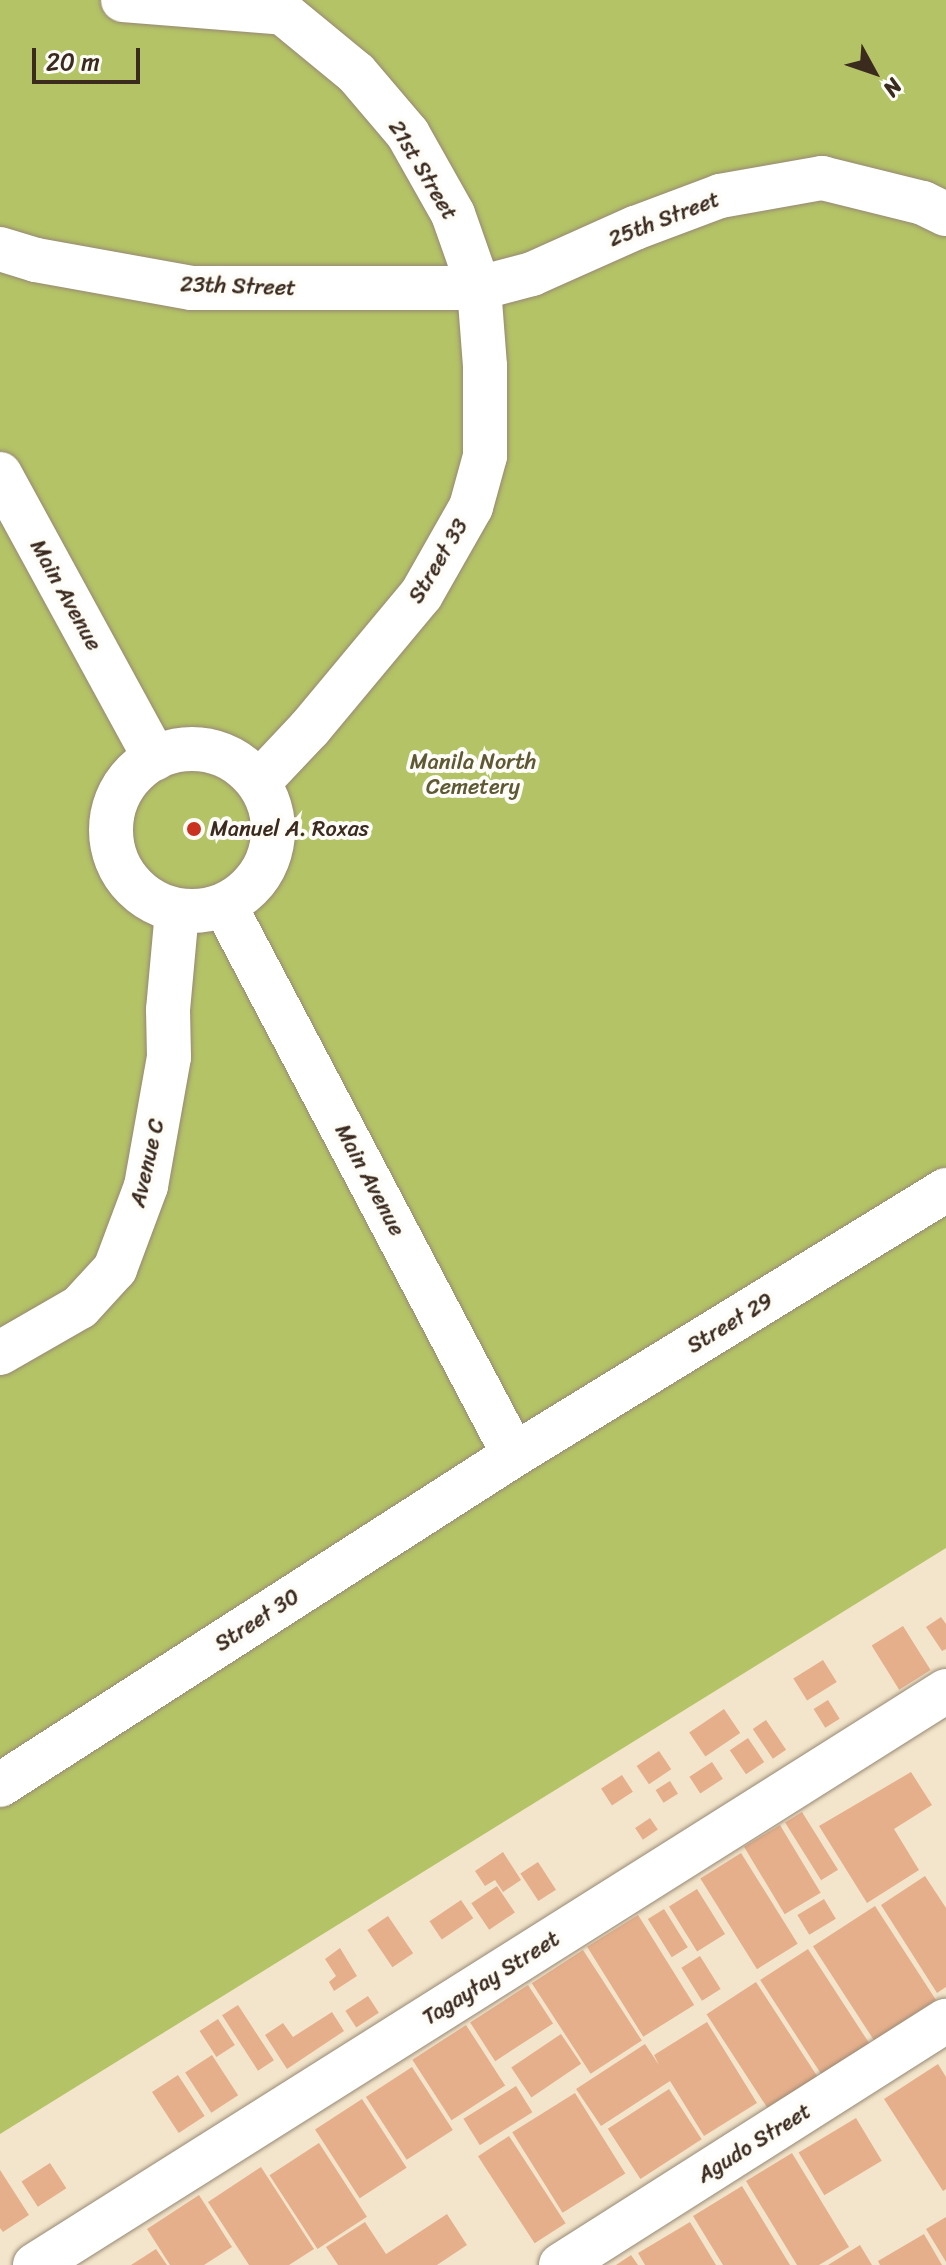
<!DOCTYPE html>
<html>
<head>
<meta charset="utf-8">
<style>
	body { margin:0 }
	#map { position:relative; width:946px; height:2265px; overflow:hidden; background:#f3e5cb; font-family:Sriracha,sans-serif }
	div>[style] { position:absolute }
	.green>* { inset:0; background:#b4c366 }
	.building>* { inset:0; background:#e6af8c; transform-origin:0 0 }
	.roads { filter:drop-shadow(0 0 2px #978874) drop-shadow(0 0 2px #978874) }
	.minor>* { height:44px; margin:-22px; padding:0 22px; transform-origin:22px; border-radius:22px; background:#fff }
	.minor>.ring { margin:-22px; padding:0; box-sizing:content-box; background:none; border:44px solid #fff; border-radius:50% }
	.dots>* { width:22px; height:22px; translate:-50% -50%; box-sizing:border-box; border:4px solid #fdfcf7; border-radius:50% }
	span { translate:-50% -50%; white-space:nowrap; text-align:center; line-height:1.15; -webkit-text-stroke:8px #fdfcf7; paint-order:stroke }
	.street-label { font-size:22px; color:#3b2a1e }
	.park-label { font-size:22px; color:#5f5834 }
	.poi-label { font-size:22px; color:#3b2a1e }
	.left { translate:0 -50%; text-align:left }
	.north { position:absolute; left:834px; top:32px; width:80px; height:80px; -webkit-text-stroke:6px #fdfcf7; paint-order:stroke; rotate:130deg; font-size:22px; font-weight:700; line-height:32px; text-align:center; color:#3b2a1e }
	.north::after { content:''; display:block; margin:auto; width:28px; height:36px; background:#3b2a1e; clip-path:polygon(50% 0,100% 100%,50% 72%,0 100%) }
	.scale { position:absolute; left:32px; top:48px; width:108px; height:36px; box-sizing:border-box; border:4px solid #3b2a1e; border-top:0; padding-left:10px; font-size:24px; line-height:28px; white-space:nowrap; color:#3b2a1e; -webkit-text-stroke:6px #fdfcf7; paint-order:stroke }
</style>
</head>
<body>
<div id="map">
	<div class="green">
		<div style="clip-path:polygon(0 0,946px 0,946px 1548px,0 2134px)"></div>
	</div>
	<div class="building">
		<div style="clip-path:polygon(941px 1617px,946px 1624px,946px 1649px,942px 1651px,926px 1627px)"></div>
		<div style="left:903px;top:1626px;width:52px;height:37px;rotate:58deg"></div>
		<div style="left:823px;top:1660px;width:26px;height:35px;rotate:58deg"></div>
		<div style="left:828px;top:1700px;width:22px;height:17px;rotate:58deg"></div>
		<div style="left:724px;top:1709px;width:29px;height:42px;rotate:56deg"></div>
		<div style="left:766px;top:1720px;width:36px;height:16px;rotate:56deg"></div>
		<div style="left:748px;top:1738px;width:29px;height:22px;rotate:56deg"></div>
		<div style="left:659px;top:1751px;width:22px;height:27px;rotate:56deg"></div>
		<div style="left:712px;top:1762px;width:20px;height:27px;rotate:57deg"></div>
		<div style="clip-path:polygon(911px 1772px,932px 1805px,894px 1829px,919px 1870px,867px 1903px,819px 1826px)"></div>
		<div style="left:622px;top:1775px;width:20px;height:25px;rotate:57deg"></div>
		<div style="left:670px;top:1781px;width:15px;height:17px;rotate:58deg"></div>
		<div style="left:802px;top:1812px;width:68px;height:20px;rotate:58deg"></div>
		<div style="left:650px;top:1818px;width:14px;height:18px;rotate:56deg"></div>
		<div style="left:780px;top:1825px;width:79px;height:42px;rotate:59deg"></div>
		<div style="clip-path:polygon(503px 1852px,521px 1880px,503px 1892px,495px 1880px,485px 1886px,475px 1871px)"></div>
		<div style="left:741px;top:1853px;width:107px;height:48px;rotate:58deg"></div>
		<div style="left:538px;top:1862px;width:33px;height:21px;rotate:57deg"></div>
		<div style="clip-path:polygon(925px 1876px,946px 1908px,946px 1987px,937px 1993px,881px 1905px)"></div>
		<div style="left:497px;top:1886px;width:32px;height:31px;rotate:56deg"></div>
		<div style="left:697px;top:1889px;width:53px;height:33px;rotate:58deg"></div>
		<div style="left:824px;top:1899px;width:23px;height:31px;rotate:59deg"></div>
		<div style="left:461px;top:1900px;width:22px;height:38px;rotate:56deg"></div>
		<div style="left:875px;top:1906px;width:112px;height:74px;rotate:57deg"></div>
		<div style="left:664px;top:1909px;width:45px;height:19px;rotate:58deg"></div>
		<div style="left:638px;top:1915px;width:106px;height:60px;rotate:58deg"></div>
		<div style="left:388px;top:1916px;width:45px;height:25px;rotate:56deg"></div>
		<div style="clip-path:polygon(340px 1948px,357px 1976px,334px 1991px,329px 1982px,336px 1976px,325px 1959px)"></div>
		<div style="left:808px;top:1949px;width:114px;height:57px;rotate:57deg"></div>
		<div style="left:583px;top:1950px;width:108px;height:61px;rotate:57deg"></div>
		<div style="left:700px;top:1956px;width:39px;height:22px;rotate:58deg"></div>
		<div style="left:756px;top:1982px;width:113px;height:59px;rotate:57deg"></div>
		<div style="left:528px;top:1985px;width:46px;height:69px;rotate:57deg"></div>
		<div style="left:368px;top:1996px;width:20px;height:27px;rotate:57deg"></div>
		<div style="left:238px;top:2005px;width:66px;height:19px;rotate:57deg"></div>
		<div style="clip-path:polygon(332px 2012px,344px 2031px,287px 2069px,265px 2035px,283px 2023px,293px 2037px)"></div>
		<div style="left:218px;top:2019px;width:31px;height:22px;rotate:57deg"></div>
		<div style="clip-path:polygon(707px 2022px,757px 2103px,704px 2136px,670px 2081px,601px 2126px,576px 2089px,645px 2044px,659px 2065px,654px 2055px)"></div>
		<div style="left:466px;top:2025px;width:72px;height:64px;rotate:57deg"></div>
		<div style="left:561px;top:2034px;width:36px;height:60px;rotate:56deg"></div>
		<div style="left:212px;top:2055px;width:48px;height:32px;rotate:57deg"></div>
		<div style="clip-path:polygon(938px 2064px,946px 2077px,946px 2189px,943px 2191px,884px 2099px)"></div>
		<div style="left:412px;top:2067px;width:75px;height:55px;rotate:57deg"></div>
		<div style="left:178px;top:2075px;width:49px;height:31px;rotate:57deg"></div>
		<div style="left:516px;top:2086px;width:31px;height:62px;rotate:58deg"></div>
		<div style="left:669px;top:2089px;width:60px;height:73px;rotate:57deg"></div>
		<div style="left:575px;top:2093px;width:95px;height:74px;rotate:58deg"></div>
		<div style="left:362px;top:2099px;width:82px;height:56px;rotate:57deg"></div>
		<div style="left:856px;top:2118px;width:50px;height:67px;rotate:59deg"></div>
		<div style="left:509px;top:2136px;width:104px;height:37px;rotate:57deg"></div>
		<div style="left:319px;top:2143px;width:88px;height:59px;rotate:57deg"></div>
		<div style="clip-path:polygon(792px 2153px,849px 2247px,819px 2265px,797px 2265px,746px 2181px)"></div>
		<div style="left:50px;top:2163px;width:30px;height:34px;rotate:57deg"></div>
		<div style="clip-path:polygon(261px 2167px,314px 2249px,289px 2265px,249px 2265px,208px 2202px)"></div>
		<div style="clip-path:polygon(0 2170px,29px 2215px,3px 2232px,0 2228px)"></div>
		<div style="clip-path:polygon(742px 2186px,790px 2265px,723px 2265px,693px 2216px)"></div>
		<div style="clip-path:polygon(199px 2195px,232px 2247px,204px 2265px,170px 2265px,147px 2229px)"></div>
		<div style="clip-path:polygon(447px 2214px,467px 2245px,437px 2265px,338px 2265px,326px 2247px,365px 2222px,386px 2254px)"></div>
		<div style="clip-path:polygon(946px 2217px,946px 2262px,926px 2229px)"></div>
		<div style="clip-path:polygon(690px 2222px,716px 2265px,645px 2265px,638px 2253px)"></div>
		<div style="clip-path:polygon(924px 2234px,942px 2265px,880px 2265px,878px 2261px)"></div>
		<div style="clip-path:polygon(860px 2245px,872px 2265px,828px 2265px)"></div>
		<div style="clip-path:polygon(156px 2249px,167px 2265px,131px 2265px)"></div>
		<div style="clip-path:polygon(631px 2255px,638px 2265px,616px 2265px)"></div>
	</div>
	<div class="roads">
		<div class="minor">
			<div style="left:123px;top:0;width:161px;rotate:4.6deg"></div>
			<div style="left:0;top:249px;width:38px;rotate:17deg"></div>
			<div style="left:36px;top:260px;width:158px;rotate:10.2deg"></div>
			<div style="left:191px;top:288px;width:288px"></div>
			<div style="left:479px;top:288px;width:55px;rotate:-14.8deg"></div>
			<div style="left:532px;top:274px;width:113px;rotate:-24.1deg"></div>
			<div style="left:635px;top:228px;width:91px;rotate:-20.6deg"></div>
			<div style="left:720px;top:196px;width:104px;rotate:-10deg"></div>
			<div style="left:822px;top:178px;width:104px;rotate:13.9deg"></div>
			<div style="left:923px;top:203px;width:25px;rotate:26deg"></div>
			<div style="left:0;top:474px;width:324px;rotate:61.4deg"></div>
			<div class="ring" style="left:111px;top:749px;width:118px;height:118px"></div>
			<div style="left:259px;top:782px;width:74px;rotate:-46.6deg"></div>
			<div style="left:310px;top:728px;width:173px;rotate:-50.2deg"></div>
			<div style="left:421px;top:595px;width:101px;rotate:-60.4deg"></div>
			<div style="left:471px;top:507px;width:53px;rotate:-74.6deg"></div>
			<div style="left:485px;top:456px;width:90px;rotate:-90deg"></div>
			<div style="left:485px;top:366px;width:78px;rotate:-94.4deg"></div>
			<div style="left:479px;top:288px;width:78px;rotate:-109.4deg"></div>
			<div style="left:453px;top:214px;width:92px;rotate:-119.4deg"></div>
			<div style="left:408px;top:134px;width:80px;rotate:-130.4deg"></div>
			<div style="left:356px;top:73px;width:94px;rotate:-140.6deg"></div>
			<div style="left:283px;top:13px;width:15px;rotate:-118deg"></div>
			<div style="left:225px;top:906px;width:620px;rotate:62.24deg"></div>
			<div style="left:0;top:1353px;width:92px;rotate:-29.9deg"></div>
			<div style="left:80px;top:1307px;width:52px;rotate:-47.4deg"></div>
			<div style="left:115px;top:1269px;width:89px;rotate:-69.5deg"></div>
			<div style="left:146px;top:1186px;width:131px;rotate:-79.9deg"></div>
			<div style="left:169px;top:1057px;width:47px;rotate:-91.2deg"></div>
			<div style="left:168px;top:1010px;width:99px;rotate:-84.8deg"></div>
			<div style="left:0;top:1785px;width:611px;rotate:-32.7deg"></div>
			<div style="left:514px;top:1455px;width:507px;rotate:-31.53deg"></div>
			<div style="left:35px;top:2265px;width:1077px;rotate:-32.21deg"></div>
			<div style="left:561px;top:2265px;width:456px;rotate:-32.4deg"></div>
		</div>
	</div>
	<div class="dots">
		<div style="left:194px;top:829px;background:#c8321e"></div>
	</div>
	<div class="street-label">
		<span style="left:423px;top:170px;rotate:59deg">21st Street</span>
		<span style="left:664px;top:219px;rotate:-21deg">25th Street</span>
		<span style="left:238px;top:286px;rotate:2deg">23th Street</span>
		<span style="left:438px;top:561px;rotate:-59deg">Street 33</span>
		<span style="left:66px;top:595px;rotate:61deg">Main Avenue</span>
		<span style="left:147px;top:1163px;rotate:-77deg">Avenue C</span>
		<span style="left:370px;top:1180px;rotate:62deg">Main Avenue</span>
		<span style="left:730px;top:1323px;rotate:-31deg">Street 29</span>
		<span style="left:257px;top:1620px;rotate:-33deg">Street 30</span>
		<span style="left:491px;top:1978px;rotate:-32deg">Tagaytay Street</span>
		<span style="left:754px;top:2143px;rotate:-32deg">Agudo Street</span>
	</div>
	<div class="park-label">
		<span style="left:473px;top:774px">Manila North<br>Cemetery</span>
	</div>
	<div class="poi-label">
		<span class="left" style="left:210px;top:829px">Manuel A. Roxas</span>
	</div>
	<div class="north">N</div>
	<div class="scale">20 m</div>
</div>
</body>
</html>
